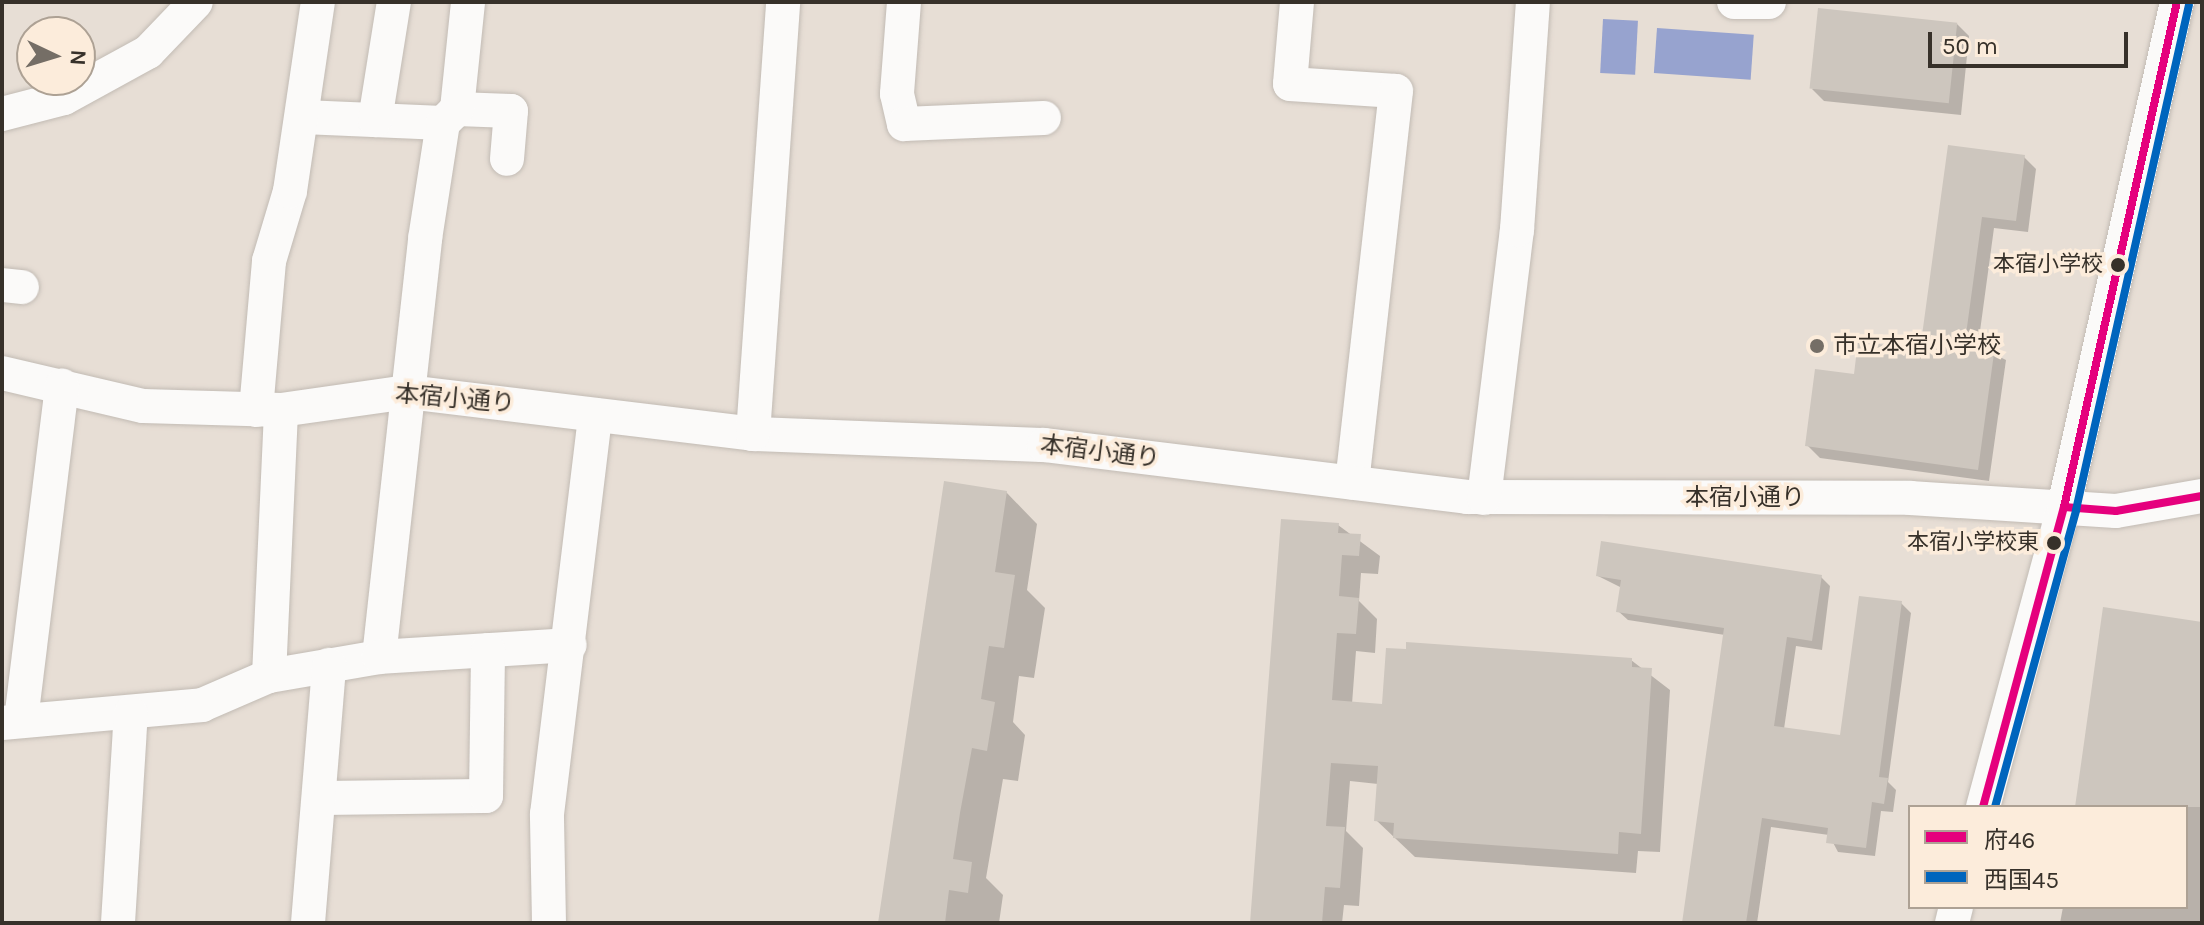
<!DOCTYPE html>
<html>
<head>
<meta charset="utf-8">
<style>
	body { margin:0 }
	#map { position:relative; width:2204px; height:925px; overflow:hidden; background:#e7ded5; font-family:Karla,"Noto Sans JP",sans-serif }
	div>[style] { position:absolute }
	.water>* { inset:0; background:#97a3cf; transform-origin:0 0 }
	.shadow>* { inset:0; background:#0003 }
	.building>* { inset:0; background:#cdc6be; transform-origin:0 0 }
	.roads { filter:drop-shadow(0 0 2px #c2bbb4) drop-shadow(0 0 2px #c2bbb4) }
	.minor>* { height:34px; margin:-17px; padding:0 17px; transform-origin:17px; border-radius:17px; background:#fbfaf9 }
	.bus-1>* { height:8px; margin:-4px; padding:0 4px; transform-origin:4px; border-radius:4px; background:#e5007d }
	.bus-2>* { height:8px; margin:-4px; padding:0 4px; transform-origin:4px; border-radius:4px; background:#0065bd }
	.dots>* { width:22px; height:22px; translate:-50% -50%; box-sizing:border-box; border:4px solid #fcecdb; border-radius:50% }
	span { translate:-50% -50%; white-space:nowrap; text-align:center; line-height:1.15; -webkit-text-stroke:7px #fcecdb; paint-order:stroke }
	.bus-label { font-size:22px; color:#37312a }
	.right { translate:-100% -50%; text-align:right }
	.poi-label { font-size:24px; color:#37312a }
	.left { translate:0 -50%; text-align:left }
	.street-label { font-size:24px; color:#37312a }
	.frame { position:absolute; inset:0; border:4px solid #37312a; pointer-events:none }
	.legend { position:absolute; left:1908px; top:805px; width:280px; height:104px; box-sizing:border-box; background:#fcecdb; border:2px solid #ada194; margin:0; padding:10px 14px; list-style:none; font-size:24px; color:#37312a }
	.legend li { display:flex; align-items:center; gap:16px; height:40px }
	.legend b { width:40px; border:2px solid #ada194 }
	.north { position:absolute; left:16px; top:16px; width:80px; height:80px; box-sizing:border-box; background:#fcecdb; border:2px solid #ada194; border-radius:50%; rotate:94deg; font-size:22px; font-weight:700; line-height:32px; text-align:center; color:#37312a }
	.north::after { content:''; display:block; margin:auto; width:28px; height:36px; background:#756e66; clip-path:polygon(50% 0,100% 100%,50% 72%,0 100%) }
	.scale { position:absolute; left:1928px; top:32px; width:200px; height:36px; box-sizing:border-box; border:4px solid #37312a; border-top:0; padding-left:10px; font-size:24px; line-height:28px; white-space:nowrap; color:#37312a; -webkit-text-stroke:6px #fcecdb; paint-order:stroke }
</style>
</head>
<body>
<div id="map">
	<div class="water">
		<div style="left:1603px;top:19px;width:35px;height:54px;rotate:3deg"></div>
		<div style="left:1657px;top:28px;width:97px;height:45px;rotate:4deg"></div>
	</div>
	<div class="shadow">
		<div style="clip-path:polygon(1957px 24px,1969px 36px,1961px 115px,1824px 101px,1812px 89px)"></div>
		<div style="clip-path:polygon(1949px 147px,2024px 157px,2036px 169px,2028px 232px,1994px 228px,1978px 346px,2006px 360px,1989px 481px,1820px 458px,1807px 445px,1855px 376px,1921px 352px)"></div>
		<div style="clip-path:polygon(1006px 492px,1037px 524px,1027px 590px,1045px 608px,1034px 678px,1019px 676px,1013px 722px,1025px 735px,1018px 781px,1003px 779px,986px 878px,1003px 895px,999px 923px,880px 923px)"></div>
		<div style="clip-path:polygon(1338px 525px,1380px 556px,1378px 574px,1361px 573px,1359px 601px,1377px 619px,1375px 653px,1356px 651px,1352px 704px,1384px 706px,1631px 660px,1670px 690px,1660px 852px,1638px 851px,1636px 873px,1415px 857px,1376px 820px,1378px 784px,1350px 781px,1346px 831px,1363px 848px,1359px 906px,1344px 905px,1342px 923px,1252px 923px)"></div>
		<div style="clip-path:polygon(1598px 576px,1821px 577px,1830px 586px,1822px 650px,1796px 646px,1784px 729px,1842px 737px,1901px 603px,1911px 613px,1888px 782px,1896px 790px,1893px 812px,1881px 811px,1875px 856px,1838px 852px,1829px 835px,1771px 827px,1757px 923px,1684px 923px,1725px 635px,1628px 620px,1618px 611px,1622px 588px)"></div>
		<div style="clip-path:polygon(2202px 624px,2202px 923px,2060px 923px,2063px 907px,2186px 907px,2186px 807px,2077px 807px)"></div>
	</div>
	<div class="building">
		<div style="left:1818px;top:8px;width:140px;height:81px;rotate:6deg"></div>
		<div style="clip-path:polygon(1948px 145px,2025px 155px,2016px 221px,1982px 217px,1965px 342px,1995px 346px,1978px 470px,1805px 446px,1815px 369px,1854px 374px,1858px 341px,1920px 350px)"></div>
		<div style="clip-path:polygon(944px 481px,1007px 491px,995px 572px,1015px 575px,1004px 648px,989px 646px,981px 699px,995px 702px,987px 751px,972px 748px,960px 813px,953px 859px,972px 862px,968px 893px,949px 890px,945px 923px,878px 923px)"></div>
		<div style="clip-path:polygon(1281px 519px,1339px 523px,1338px 533px,1361px 534px,1359px 556px,1342px 555px,1339px 596px,1359px 598px,1356px 634px,1337px 633px,1332px 700px,1382px 704px,1386px 648px,1406px 649px,1406px 642px,1632px 658px,1632px 667px,1652px 668px,1641px 834px,1619px 832px,1618px 854px,1393px 838px,1394px 823px,1374px 821px,1378px 766px,1331px 763px,1326px 826px,1345px 827px,1340px 888px,1325px 887px,1322px 923px,1250px 923px)"></div>
		<div style="clip-path:polygon(1601px 541px,1822px 575px,1812px 641px,1787px 637px,1774px 726px,1840px 735px,1859px 596px,1902px 601px,1879px 777px,1888px 778px,1884px 804px,1872px 802px,1866px 848px,1826px 843px,1828px 828px,1762px 818px,1746px 923px,1682px 923px,1724px 628px,1616px 612px,1621px 580px,1596px 576px)"></div>
		<div style="clip-path:polygon(2103px 607px,2202px 622px,2202px 807px,2075px 807px)"></div>
	</div>
	<div class="roads">
		<div class="minor">
			<div style="left:904px;top:2px;width:92px;rotate:94.4deg"></div>
			<div style="left:897px;top:94px;width:31px;rotate:77deg"></div>
			<div style="left:904px;top:124px;width:140px;rotate:-2.5deg"></div>
			<div style="left:1297px;top:2px;width:82px;rotate:94.9deg"></div>
			<div style="left:1290px;top:84px;width:106px;rotate:3.8deg"></div>
			<div style="left:1396px;top:91px;width:394px;rotate:96.4deg"></div>
			<div style="left:1734px;top:2px;width:35px"></div>
			<div style="left:457px;top:109px;width:54px;rotate:2.1deg"></div>
			<div style="left:511px;top:111px;width:48px;rotate:94.8deg"></div>
			<div style="left:2px;top:114px;width:64px;rotate:-14.5deg"></div>
			<div style="left:64px;top:98px;width:96px;rotate:-28.7deg"></div>
			<div style="left:148px;top:52px;width:69px;rotate:-46.2deg"></div>
			<div style="left:303px;top:117px;width:140px;rotate:2.5deg"></div>
			<div style="left:375px;top:120px;width:120px;rotate:-80.9deg"></div>
			<div style="left:2px;top:285px;width:20px;rotate:6deg"></div>
			<div style="left:2px;top:373px;width:145px;rotate:13.2deg"></div>
			<div style="left:143px;top:406px;width:138px;rotate:1.7deg"></div>
			<div style="left:281px;top:410px;width:127px;rotate:-8.1deg"></div>
			<div style="left:407px;top:392px;width:349px;rotate:6.9deg"></div>
			<div style="left:753px;top:434px;width:291px;rotate:2.2deg"></div>
			<div style="left:1044px;top:445px;width:426px;rotate:7deg"></div>
			<div style="left:1467px;top:497px;width:443px;rotate:0.1deg"></div>
			<div style="left:1910px;top:498px;width:206px;rotate:3.6deg"></div>
			<div style="left:2116px;top:511px;width:87px;rotate:-9.9deg"></div>
			<div style="left:256px;top:410px;width:150px;rotate:-85deg"></div>
			<div style="left:269px;top:261px;width:73px;rotate:-73.3deg"></div>
			<div style="left:290px;top:191px;width:191px;rotate:-81.6deg"></div>
			<div style="left:753px;top:434px;width:433px;rotate:-86deg"></div>
			<div style="left:1484px;top:498px;width:270px;rotate:-83deg"></div>
			<div style="left:1517px;top:230px;width:229px;rotate:-86deg"></div>
			<div style="left:379px;top:657px;width:421px;rotate:-83.7deg"></div>
			<div style="left:425px;top:239px;width:117px;rotate:-81.2deg"></div>
			<div style="left:443px;top:123px;width:20px;rotate:-45deg"></div>
			<div style="left:457px;top:109px;width:108px;rotate:-84.1deg"></div>
			<div style="left:269px;top:676px;width:266px;rotate:-87.4deg"></div>
			<div style="left:21px;top:720px;width:337px;rotate:-83deg"></div>
			<div style="left:2px;top:723px;width:201px;rotate:-5.1deg"></div>
			<div style="left:202px;top:705px;width:73px;rotate:-23.4deg"></div>
			<div style="left:269px;top:676px;width:112px;rotate:-9.8deg"></div>
			<div style="left:379px;top:657px;width:191px;rotate:-3.6deg"></div>
			<div style="left:320px;top:798px;width:166px;rotate:-0.7deg"></div>
			<div style="left:486px;top:796px;width:146px;rotate:-89.2deg"></div>
			<div style="left:1983px;top:807px;width:311px;rotate:-74.9deg"></div>
			<div style="left:2064px;top:507px;width:517px;rotate:-77.39deg"></div>
			<div style="left:118px;top:923px;width:210px;rotate:-86.5deg"></div>
			<div style="left:308px;top:923px;width:259px;rotate:-85.3deg"></div>
			<div style="left:549px;top:923px;width:109px;rotate:-91.1deg"></div>
			<div style="left:547px;top:814px;width:402px;rotate:-83.1deg"></div>
			<div style="left:1952px;top:923px;width:16px;rotate:-76deg"></div>
		</div>
	</div>
	<div class="bus-1">
		<div style="left:2064px;top:507px;width:52px;rotate:4.4deg"></div>
		<div style="left:2116px;top:511px;width:87px;rotate:-9.9deg"></div>
		<div style="left:1983px;top:807px;width:311px;rotate:-74.9deg"></div>
		<div style="left:2064px;top:507px;width:517px;rotate:-77.39deg"></div>
	</div>
	<div class="bus-2">
		<div style="left:1995px;top:807px;width:308px;rotate:-74.7deg"></div>
		<div style="left:2076px;top:510px;width:517px;rotate:-77.39deg"></div>
	</div>
	<div class="dots">
		<div style="left:2118px;top:265px;background:#37312a"></div>
		<div style="left:1817px;top:346px;background:#756e66"></div>
		<div style="left:2054px;top:543px;background:#37312a"></div>
	</div>
	<div class="bus-label">
		<span class="right" style="left:2103px;top:265px">本宿小学校</span>
		<span class="right" style="left:2039px;top:543px">本宿小学校東</span>
	</div>
	<div class="poi-label">
		<span class="left" style="left:1833px;top:346px">市立本宿小学校</span>
	</div>
	<div class="street-label">
		<span style="left:455px;top:399px;rotate:5deg">本宿小通り</span>
		<span style="left:1100px;top:452px;rotate:7deg">本宿小通り</span>
		<span style="left:1745px;top:498px">本宿小通り</span>
	</div>
	<div class="frame"></div>
	<ul class="legend">
	<li><b style="height:10px;background:#e5007d"></b>府46</li>
	<li><b style="height:10px;background:#0065bd"></b>西国45</li>
	</ul>
	<div class="north">N</div>
	<div class="scale">50 m</div>
</div>
</body>
</html>
